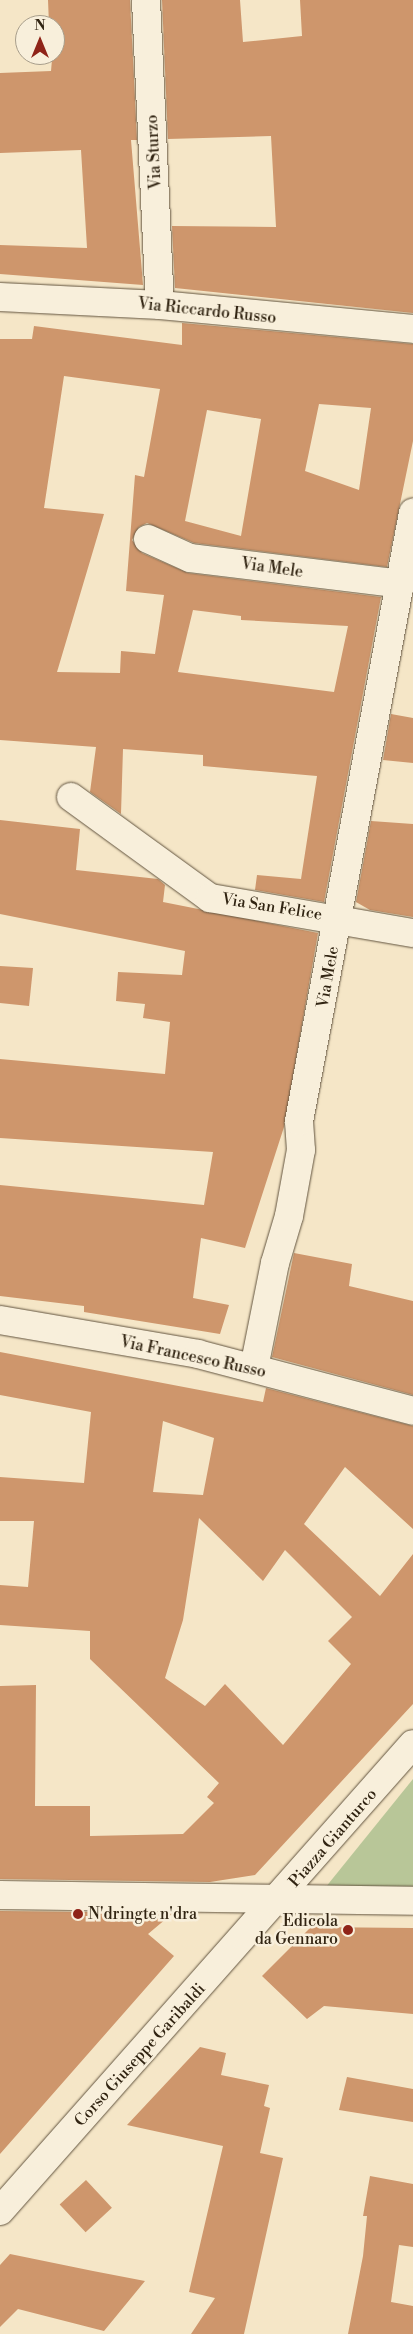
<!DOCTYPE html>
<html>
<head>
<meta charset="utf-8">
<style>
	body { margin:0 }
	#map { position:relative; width:413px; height:2334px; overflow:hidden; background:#f5e6c7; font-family:"Libre Bodoni",serif }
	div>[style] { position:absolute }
	.green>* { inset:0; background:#b8c698 }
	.building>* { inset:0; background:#ce966c; transform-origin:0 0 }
	.roads { filter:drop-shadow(0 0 1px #62543f) drop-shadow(0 0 1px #62543f) }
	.street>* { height:28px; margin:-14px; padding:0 14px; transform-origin:14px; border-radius:14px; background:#f8efdb }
	.secondary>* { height:28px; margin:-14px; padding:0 14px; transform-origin:14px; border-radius:14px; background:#f8efdb }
	.dots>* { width:14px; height:14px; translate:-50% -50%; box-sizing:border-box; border:2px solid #f8efdb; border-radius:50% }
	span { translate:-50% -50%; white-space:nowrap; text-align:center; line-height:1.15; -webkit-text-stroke:5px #f8efdb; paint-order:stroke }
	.street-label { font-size:16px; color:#312412 }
	.poi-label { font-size:16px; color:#312412 }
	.left { translate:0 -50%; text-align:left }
	.right { translate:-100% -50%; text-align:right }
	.north { position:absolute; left:15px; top:15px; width:50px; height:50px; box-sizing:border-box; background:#f8efdb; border:1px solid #a89e8b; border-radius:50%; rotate:0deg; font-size:14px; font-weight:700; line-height:20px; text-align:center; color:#312412 }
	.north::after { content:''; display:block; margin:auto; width:18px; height:22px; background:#8f2418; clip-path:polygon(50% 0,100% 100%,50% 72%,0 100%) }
</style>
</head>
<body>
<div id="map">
	<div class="green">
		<div style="clip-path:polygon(413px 1779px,413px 1888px,325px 1888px)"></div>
	</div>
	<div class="building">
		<div style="clip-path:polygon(48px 0,130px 0,137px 140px,131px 140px,143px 285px,0 274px,0 245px,87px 248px,81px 150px,0 153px,0 73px,51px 71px,55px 25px,49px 25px)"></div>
		<div style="clip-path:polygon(162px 0,240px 0,243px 42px,302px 36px,300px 0,413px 0,413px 313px,175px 288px,172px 226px,276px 227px,271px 136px,168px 139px)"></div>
		<div style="clip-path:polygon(evenodd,182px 323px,413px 344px,413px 441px,387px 567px,194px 543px,147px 523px,139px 527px,132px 540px,142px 553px,188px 573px,381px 597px,324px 902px,255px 890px,257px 875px,301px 879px,317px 776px,203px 766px,203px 755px,123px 749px,121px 814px,90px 792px,96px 747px,0 740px,0 339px,32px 339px,34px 326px,182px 345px,182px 323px,64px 376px,160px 389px,144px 477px,135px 475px,126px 591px,164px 595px,155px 654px,121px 651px,120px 673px,57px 672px,104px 514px,44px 508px,64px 376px,182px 323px,319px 404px,371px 408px,359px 490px,305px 471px,319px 404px,182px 323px,207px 410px,261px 419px,241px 536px,185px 521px,207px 410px,182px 323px,193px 610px,241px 616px,241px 620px,348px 626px,334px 692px,178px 672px,193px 610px)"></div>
		<div style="clip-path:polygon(391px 714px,413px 718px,413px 763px,383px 760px)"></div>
		<div style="clip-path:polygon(0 820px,80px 829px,76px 870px,158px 879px,165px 885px,163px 902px,318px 933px,284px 1127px,245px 1248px,201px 1238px,193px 1298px,229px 1305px,220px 1334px,84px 1312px,84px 1306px,0 1296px,0 1185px,204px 1205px,213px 1152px,0 1138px,0 1059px,165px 1074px,170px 1022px,143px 1018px,145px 1004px,116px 1001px,118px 972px,182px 975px,185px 951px,0 914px)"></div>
		<div style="clip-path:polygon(371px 821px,413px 824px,413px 917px,370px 910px,356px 902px)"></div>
		<div style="clip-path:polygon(0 966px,33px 968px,29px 1006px,0 1003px)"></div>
		<div style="clip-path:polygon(294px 1253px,352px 1264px,349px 1286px,413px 1301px,413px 1395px,272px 1357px)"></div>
		<div style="clip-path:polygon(evenodd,0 1352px,263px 1402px,266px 1388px,413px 1426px,413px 1529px,345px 1467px,304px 1524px,380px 1596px,413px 1554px,413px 1704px,255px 1875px,210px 1882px,0 1879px,0 1686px,36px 1685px,35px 1806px,90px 1806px,90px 1836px,183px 1834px,214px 1803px,207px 1797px,219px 1783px,90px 1659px,90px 1631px,0 1625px,0 1585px,28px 1587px,34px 1521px,0 1521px,0 1477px,84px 1483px,91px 1412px,0 1395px,0 1352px,163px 1421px,214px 1438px,203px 1495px,153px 1492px,163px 1421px,0 1352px,199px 1518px,263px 1581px,285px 1550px,352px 1617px,328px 1641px,351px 1664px,283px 1745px,225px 1684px,205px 1706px,165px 1678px,183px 1620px,199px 1518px)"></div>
		<div style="clip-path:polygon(0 1911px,173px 1913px,148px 1934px,174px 1956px,0 2154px)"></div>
		<div style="clip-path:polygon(311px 1927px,413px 1928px,413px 2014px,324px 2006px,307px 2019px,262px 1976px)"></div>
		<div style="clip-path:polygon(200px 2047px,226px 2053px,221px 2075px,269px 2085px,264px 2106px,270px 2108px,260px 2153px,283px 2158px,244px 2334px,191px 2334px,215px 2298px,189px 2292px,223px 2146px,127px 2125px)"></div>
		<div style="clip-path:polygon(347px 2077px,413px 2089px,413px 2122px,339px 2110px)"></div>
		<div style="clip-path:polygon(370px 2176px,413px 2184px,413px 2247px,399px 2245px,391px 2302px,413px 2306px,413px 2334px,348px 2334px,363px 2256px,367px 2216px,363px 2216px)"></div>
		<div style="left:86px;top:2180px;width:38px;height:36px;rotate:47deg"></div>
		<div style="clip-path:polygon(10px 2254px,93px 2271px,145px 2281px,104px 2331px,18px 2309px,0 2327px,0 2265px)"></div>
	</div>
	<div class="roads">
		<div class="street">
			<div style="left:146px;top:0;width:305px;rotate:87.4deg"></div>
			<div style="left:0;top:297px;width:160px;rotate:2.9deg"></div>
			<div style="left:160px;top:305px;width:254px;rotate:5.4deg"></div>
			<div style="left:148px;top:539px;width:46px;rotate:24.3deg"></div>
			<div style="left:190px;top:558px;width:213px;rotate:7deg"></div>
			<div style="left:71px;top:797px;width:172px;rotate:36deg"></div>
			<div style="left:210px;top:898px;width:206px;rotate:9.8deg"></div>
			<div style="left:254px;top:1368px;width:107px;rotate:-78.7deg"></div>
			<div style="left:275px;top:1263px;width:49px;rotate:-73.4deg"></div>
			<div style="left:289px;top:1216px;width:67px;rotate:-79.7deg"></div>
			<div style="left:301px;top:1150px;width:29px;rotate:-94deg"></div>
			<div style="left:299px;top:1121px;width:619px;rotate:-79.38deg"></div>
		</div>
		<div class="secondary">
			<div style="left:0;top:1320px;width:201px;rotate:9.7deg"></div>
			<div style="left:198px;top:1354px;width:222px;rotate:14.8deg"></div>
			<div style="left:0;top:1895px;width:413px;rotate:0.8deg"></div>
			<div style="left:0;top:2211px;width:623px;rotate:-48.51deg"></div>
		</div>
	</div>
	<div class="dots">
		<div style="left:78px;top:1914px;background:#8f2418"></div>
		<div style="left:348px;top:1930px;background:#8f2418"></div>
	</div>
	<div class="street-label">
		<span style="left:154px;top:152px;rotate:-93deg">Via Sturzo</span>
		<span style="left:207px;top:311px;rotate:6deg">Via Riccardo Russo</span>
		<span style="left:272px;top:568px;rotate:8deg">Via Mele</span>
		<span style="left:272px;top:907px;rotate:9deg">Via San Felice</span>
		<span style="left:328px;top:977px;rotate:-80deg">Via Mele</span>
		<span style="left:193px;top:1357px;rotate:12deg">Via Francesco Russo</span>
		<span style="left:333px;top:1838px;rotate:-49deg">Piazza Gianturco</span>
		<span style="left:140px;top:2055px;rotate:-48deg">Corso Giuseppe Garibaldi</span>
	</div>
	<div class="poi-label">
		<span class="left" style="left:88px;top:1914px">N'dringte n'dra</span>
		<span class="right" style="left:338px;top:1930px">Edicola<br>da Gennaro</span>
	</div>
	<div class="north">N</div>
</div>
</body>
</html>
